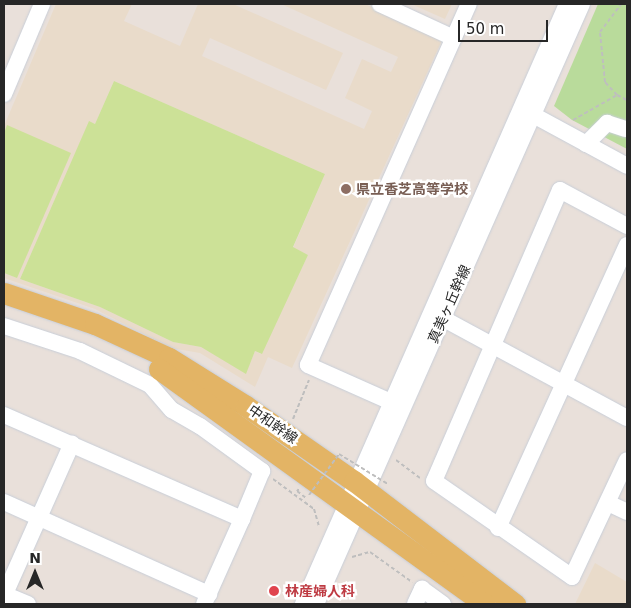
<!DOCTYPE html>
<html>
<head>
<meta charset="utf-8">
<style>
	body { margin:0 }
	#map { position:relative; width:631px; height:608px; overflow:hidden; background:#e9e0da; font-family:"DejaVu Sans","Noto Sans JP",sans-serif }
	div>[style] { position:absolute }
	.education>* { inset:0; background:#e9dbca }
	.green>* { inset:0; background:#b9db9b }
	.pitch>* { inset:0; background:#cce197 }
	.path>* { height:2px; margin-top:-1px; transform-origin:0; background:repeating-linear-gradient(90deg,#bebebe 0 4px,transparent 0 6.5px) }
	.roads { filter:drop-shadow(0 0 1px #c8ced8) drop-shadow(0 0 1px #c8ced8) }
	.minor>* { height:16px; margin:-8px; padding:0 8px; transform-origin:8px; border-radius:8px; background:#fff }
	.major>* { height:21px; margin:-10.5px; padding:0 10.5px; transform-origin:10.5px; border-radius:10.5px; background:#e3b465 }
	.path-bridge>* { height:2px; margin-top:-1px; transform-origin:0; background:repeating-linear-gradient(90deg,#bebebe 0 4px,transparent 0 6.5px) }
	.dots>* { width:14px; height:14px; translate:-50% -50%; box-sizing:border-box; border:2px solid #fff; border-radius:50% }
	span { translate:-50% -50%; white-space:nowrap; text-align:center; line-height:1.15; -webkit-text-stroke:5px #fff; paint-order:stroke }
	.education-label { font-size:14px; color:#785e54; font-weight:700 }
	.left { translate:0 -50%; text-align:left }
	.street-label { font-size:14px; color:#272727 }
	.health-label { font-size:14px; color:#be3a42; font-weight:700 }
	.frame { position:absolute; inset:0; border:5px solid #272727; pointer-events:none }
	.north { position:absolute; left:10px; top:548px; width:50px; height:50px; -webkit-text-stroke:4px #fff; paint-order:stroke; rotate:0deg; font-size:14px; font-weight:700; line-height:20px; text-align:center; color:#272727 }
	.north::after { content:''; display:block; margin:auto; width:18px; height:22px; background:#272727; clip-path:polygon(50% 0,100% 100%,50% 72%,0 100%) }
	.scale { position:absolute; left:458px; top:20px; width:90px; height:22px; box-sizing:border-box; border:2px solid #272727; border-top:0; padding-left:6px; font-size:15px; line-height:18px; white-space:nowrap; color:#272727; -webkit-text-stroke:4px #fff; paint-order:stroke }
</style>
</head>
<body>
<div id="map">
	<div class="education">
		<div style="clip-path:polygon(evenodd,56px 4px,132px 4px,124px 21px,180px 46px,198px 4px,233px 4px,343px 53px,326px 90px,210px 38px,202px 56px,364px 129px,372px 111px,345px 98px,362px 59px,391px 72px,398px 57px,281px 4px,365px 4px,443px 38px,292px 368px,268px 357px,255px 387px,200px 353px,171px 348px,95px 309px,4px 278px,4px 273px,17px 278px,7px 126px,4px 133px,4px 126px,56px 4px,114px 81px,325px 174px,293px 248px,308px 255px,261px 354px,255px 351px,246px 373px,201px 347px,173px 342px,100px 307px,20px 279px,89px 122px,95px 124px,114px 81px)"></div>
		<div style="clip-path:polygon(411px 4px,452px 4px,445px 19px)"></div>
		<div style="clip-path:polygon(595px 563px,627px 582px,627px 604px,575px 604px)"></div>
	</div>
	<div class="green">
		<div style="clip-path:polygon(598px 4px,627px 4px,627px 149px,572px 120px,554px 106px)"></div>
	</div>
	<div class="pitch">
		<div style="clip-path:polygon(114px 81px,325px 174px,293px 247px,308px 255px,262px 354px,255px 351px,246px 374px,201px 347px,173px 342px,100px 307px,20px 279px,89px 121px,95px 124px)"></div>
		<div style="clip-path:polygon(7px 125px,71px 153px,17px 278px,4px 273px,4px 133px)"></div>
	</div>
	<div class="path">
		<div style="left:617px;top:95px;width:18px;rotate:-133deg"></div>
		<div style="left:605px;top:82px;width:50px;rotate:-95.7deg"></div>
		<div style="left:600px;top:32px;width:35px;rotate:-53deg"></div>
		<div style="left:573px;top:120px;width:51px;rotate:-29.6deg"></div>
		<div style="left:617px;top:95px;width:11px;rotate:27deg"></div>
		<div style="left:293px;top:419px;width:42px;rotate:-67.7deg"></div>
		<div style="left:396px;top:460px;width:30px;rotate:37deg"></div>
		<div style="left:273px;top:479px;width:51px;rotate:36.2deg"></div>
		<div style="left:314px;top:509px;width:19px;rotate:74deg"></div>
		<div style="left:299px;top:489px;width:3px;rotate:135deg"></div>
		<div style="left:297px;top:491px;width:11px;rotate:38deg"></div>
		<div style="left:352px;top:557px;width:19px;rotate:-16deg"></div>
		<div style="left:370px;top:552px;width:52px;rotate:35.5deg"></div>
	</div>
	<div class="roads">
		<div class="minor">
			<div style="left:380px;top:4px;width:81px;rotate:24.7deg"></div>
			<div style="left:4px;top:94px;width:98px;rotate:-67.1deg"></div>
			<div style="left:524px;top:110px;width:117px;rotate:28.5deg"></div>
			<div style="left:586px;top:144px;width:30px;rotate:-45deg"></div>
			<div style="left:607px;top:123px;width:19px;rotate:18deg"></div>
			<div style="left:627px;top:226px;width:76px;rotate:-151.8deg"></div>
			<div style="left:560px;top:190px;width:317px;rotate:113.4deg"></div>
			<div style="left:434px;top:481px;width:168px;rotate:34.8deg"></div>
			<div style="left:572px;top:577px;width:129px;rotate:-64.8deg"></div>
			<div style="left:442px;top:318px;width:210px;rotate:28.4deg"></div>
			<div style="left:4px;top:326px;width:80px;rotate:18.2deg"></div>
			<div style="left:80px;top:351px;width:78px;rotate:25.9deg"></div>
			<div style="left:150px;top:385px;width:33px;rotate:49deg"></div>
			<div style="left:172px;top:410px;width:32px;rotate:30deg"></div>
			<div style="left:200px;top:426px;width:77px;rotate:36deg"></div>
			<div style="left:262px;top:471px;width:52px;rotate:112.6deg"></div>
			<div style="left:391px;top:402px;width:91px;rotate:-156deg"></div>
			<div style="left:308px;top:365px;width:395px;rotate:-66deg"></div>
			<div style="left:4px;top:415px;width:260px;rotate:23.6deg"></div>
			<div style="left:242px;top:519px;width:93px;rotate:114.1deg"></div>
			<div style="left:4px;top:502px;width:225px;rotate:24.2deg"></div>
			<div style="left:608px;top:503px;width:21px;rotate:25deg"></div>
			<div style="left:498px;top:528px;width:311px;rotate:-65.5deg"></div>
			<div style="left:4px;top:594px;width:26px;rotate:23deg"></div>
			<div style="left:4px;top:596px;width:167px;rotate:-66deg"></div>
			<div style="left:303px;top:604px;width:656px;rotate:-66.25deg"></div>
			<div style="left:316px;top:604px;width:656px;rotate:-66.09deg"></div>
			<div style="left:415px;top:604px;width:17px;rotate:-65deg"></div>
			<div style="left:422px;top:589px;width:26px;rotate:36deg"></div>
		</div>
		<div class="major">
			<div style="left:4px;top:293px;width:96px;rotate:18.8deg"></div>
			<div style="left:95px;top:324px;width:81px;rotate:24.7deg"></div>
			<div style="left:169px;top:358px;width:91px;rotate:31.9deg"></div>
			<div style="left:246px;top:406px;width:131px;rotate:34.8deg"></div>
			<div style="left:354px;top:481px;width:203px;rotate:37.4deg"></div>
			<div style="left:159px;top:369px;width:402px;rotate:35.8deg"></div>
		</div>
	</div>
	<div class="path-bridge">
		<div style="left:309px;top:495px;width:51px;rotate:-53.8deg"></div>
		<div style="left:339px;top:454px;width:57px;rotate:31.5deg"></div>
	</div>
	<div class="dots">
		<div style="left:346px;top:189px;background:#8d6e63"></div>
		<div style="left:274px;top:591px;background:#e0444e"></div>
	</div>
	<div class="education-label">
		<span class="left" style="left:356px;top:189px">県立香芝高等学校</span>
	</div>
	<div class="street-label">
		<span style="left:449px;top:304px;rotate:-66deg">真美ヶ丘幹線</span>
		<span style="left:273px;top:424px;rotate:35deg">中和幹線</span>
	</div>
	<div class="health-label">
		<span class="left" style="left:285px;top:591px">林産婦人科</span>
	</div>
	<div class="frame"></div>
	<div class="north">N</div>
	<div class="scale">50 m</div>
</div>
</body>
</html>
